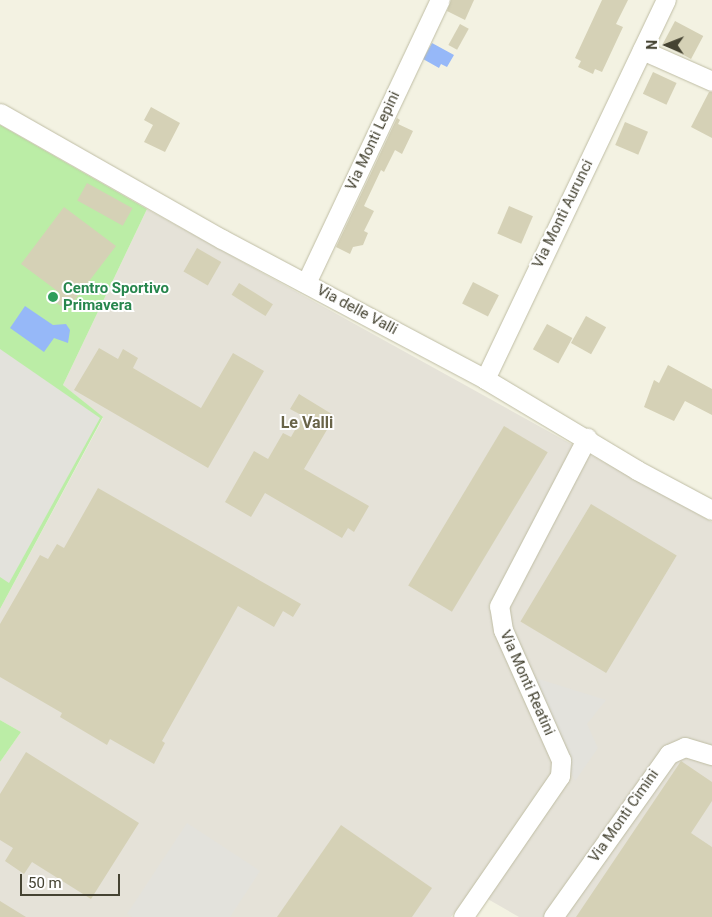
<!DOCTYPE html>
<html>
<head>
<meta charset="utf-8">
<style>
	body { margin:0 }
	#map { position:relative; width:712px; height:917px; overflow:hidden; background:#f3f2e2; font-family:Roboto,sans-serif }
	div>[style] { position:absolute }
	.industrial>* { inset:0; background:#e5e2d8 }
	.green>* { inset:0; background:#bbeda6 }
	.parking>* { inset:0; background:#e3e2dc }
	.water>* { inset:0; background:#96b8f8 }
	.building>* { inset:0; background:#d5d1b6; transform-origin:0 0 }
	.roads { filter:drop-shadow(0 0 1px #bfbda4) drop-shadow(0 0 1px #bfbda4) }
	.minor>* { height:19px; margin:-9.5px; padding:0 9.5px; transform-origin:9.5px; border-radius:9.5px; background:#fff }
	.dots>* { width:14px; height:14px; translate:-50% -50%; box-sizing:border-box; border:2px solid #fff; border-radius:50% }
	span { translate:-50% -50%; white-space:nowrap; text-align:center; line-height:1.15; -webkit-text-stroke:4px #fff; paint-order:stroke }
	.street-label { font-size:15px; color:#454332 }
	.leisure-label { font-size:15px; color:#27864d; font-weight:700 }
	.left { translate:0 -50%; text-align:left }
	.neighbourhood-label { font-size:16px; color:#696448; font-weight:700 }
	.north { position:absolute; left:642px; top:20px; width:50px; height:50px; -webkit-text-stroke:4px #fff; paint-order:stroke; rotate:271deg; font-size:14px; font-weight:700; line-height:20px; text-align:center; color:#454332 }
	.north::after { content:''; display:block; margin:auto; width:18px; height:22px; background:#454332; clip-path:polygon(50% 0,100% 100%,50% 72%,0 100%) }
	.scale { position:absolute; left:20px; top:874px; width:100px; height:22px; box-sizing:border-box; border:2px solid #454332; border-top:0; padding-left:6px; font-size:15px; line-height:18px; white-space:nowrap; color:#454332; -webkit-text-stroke:4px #fff; paint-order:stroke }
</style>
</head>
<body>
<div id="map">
	<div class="industrial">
		<div style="clip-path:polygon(147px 209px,712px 522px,712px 917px,519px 917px,472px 890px,451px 917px,0 917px,0 762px,21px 732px,0 720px,0 609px,103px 418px,63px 385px)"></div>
	</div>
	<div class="green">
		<div style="clip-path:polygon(0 125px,147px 209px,63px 385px,103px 417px,0 609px)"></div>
		<div style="clip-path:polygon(0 720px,21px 732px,0 762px)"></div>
	</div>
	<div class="parking">
		<div style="clip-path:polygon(0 349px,100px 418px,9px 583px,0 577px)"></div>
		<div style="clip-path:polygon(529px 676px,606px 700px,587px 724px,598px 748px,575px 781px)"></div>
		<div style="clip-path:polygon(187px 823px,260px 871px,230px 917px,132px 917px,127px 914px)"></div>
	</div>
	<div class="water">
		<div style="clip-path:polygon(432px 43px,454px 55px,447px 67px,441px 64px,439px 68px,423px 59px)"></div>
		<div style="clip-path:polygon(25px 306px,53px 325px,66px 324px,70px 330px,68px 343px,54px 338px,44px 352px,10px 328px)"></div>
	</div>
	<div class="building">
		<div style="clip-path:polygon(451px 0,474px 0,465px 20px,447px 11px)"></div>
		<div style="clip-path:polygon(602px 0,628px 0,616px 24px,623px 27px,602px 72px,595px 69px,593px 74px,578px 67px,581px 61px,575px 58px)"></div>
		<div style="left:675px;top:21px;width:32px;height:26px;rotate:28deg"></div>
		<div style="left:460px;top:24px;width:10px;height:24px;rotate:29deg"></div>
		<div style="left:653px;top:72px;width:26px;height:24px;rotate:25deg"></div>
		<div style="clip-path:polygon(709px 92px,712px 92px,712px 138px,691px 127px)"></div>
		<div style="clip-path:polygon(151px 107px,180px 123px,165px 152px,144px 142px,153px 125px,144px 120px)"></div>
		<div style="clip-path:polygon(397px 118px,400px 120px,398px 124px,413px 131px,402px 154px,395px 150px,384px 172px,381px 170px,364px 206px,374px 211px,364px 231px,368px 233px,363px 245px,353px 247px,350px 254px,336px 247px)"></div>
		<div style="left:625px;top:122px;width:25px;height:25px;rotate:23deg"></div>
		<div style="left:87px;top:183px;width:52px;height:20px;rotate:29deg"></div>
		<div style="left:509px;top:206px;width:26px;height:30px;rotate:23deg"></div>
		<div style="clip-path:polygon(64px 207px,116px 246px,67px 310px,55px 302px,60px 293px,21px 264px)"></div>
		<div style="left:197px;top:248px;width:28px;height:27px;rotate:30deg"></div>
		<div style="left:473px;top:282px;width:29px;height:24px;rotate:27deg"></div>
		<div style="left:239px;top:283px;width:40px;height:14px;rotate:32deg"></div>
		<div style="left:586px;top:316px;width:23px;height:31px;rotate:29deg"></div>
		<div style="left:547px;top:324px;width:29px;height:29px;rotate:29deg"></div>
		<div style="clip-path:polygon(99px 348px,118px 359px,123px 349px,138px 358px,133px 368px,201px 408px,233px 353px,264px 371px,208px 468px,74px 390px)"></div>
		<div style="clip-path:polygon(668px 365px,712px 389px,712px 415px,685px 401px,674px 421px,644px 407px,654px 380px,659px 383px)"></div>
		<div style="clip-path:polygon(299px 394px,335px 416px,304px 469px,369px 506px,354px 532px,348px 528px,342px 538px,265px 493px,251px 517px,225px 502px,254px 451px,268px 459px,283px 433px,291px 437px,303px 416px,290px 409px)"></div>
		<div style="left:504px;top:426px;width:51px;height:186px;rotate:31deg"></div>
		<div style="clip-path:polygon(98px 488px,301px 604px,293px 617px,283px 611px,274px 627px,238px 606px,162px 741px,165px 743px,154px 764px,110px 739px,107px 745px,60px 717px,62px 713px,0 677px,0 624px,40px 555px,48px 559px,57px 544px,64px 548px)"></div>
		<div style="left:591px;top:504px;width:100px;height:137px;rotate:31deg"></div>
		<div style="clip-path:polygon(26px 752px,139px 823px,91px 899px,32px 862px,24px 874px,5px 861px,13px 848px,0 840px,0 794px)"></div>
		<div style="clip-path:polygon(681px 761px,712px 782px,712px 801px,691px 833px,712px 847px,712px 917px,576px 917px)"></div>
		<div style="clip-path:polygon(341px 825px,432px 888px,412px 917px,277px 917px)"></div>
		<div style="clip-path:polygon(0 901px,26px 917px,0 917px)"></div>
	</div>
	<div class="roads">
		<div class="minor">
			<div style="left:642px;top:50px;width:77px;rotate:23.9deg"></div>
			<div style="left:0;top:113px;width:255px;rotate:29.6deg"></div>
			<div style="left:222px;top:239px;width:298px;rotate:28deg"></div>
			<div style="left:485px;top:379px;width:177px;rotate:30.9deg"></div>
			<div style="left:637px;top:470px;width:85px;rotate:28.1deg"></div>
			<div style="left:306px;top:283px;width:313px;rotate:-64.7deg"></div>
			<div style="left:485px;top:379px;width:420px;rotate:-64.5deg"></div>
			<div style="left:463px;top:917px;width:171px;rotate:-55.5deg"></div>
			<div style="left:560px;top:776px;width:16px;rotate:-86deg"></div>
			<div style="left:561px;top:760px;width:142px;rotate:-114deg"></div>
			<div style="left:503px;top:630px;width:24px;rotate:-99deg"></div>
			<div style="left:499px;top:606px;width:190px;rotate:-62.4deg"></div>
			<div style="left:553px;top:917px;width:200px;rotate:-54.6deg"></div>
			<div style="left:669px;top:754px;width:17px;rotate:-24deg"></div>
			<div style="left:685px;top:747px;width:28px;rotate:17deg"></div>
		</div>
	</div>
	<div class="dots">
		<div style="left:53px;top:297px;background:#2e9e5b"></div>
	</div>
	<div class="street-label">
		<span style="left:373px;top:141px;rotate:-65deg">Via Monti Lepini</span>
		<span style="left:563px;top:214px;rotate:-64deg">Via Monti Aurunci</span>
		<span style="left:357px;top:310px;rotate:28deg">Via delle Valli</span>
		<span style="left:527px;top:683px;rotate:66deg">Via Monti Reatini</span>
		<span style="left:624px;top:816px;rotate:-55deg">Via Monti Cimini</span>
	</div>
	<div class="leisure-label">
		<span class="left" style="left:63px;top:297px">Centro Sportivo<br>Primavera</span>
	</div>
	<div class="neighbourhood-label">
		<span style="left:307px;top:423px">Le Valli</span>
	</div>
	<div class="north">N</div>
	<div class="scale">50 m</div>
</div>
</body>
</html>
